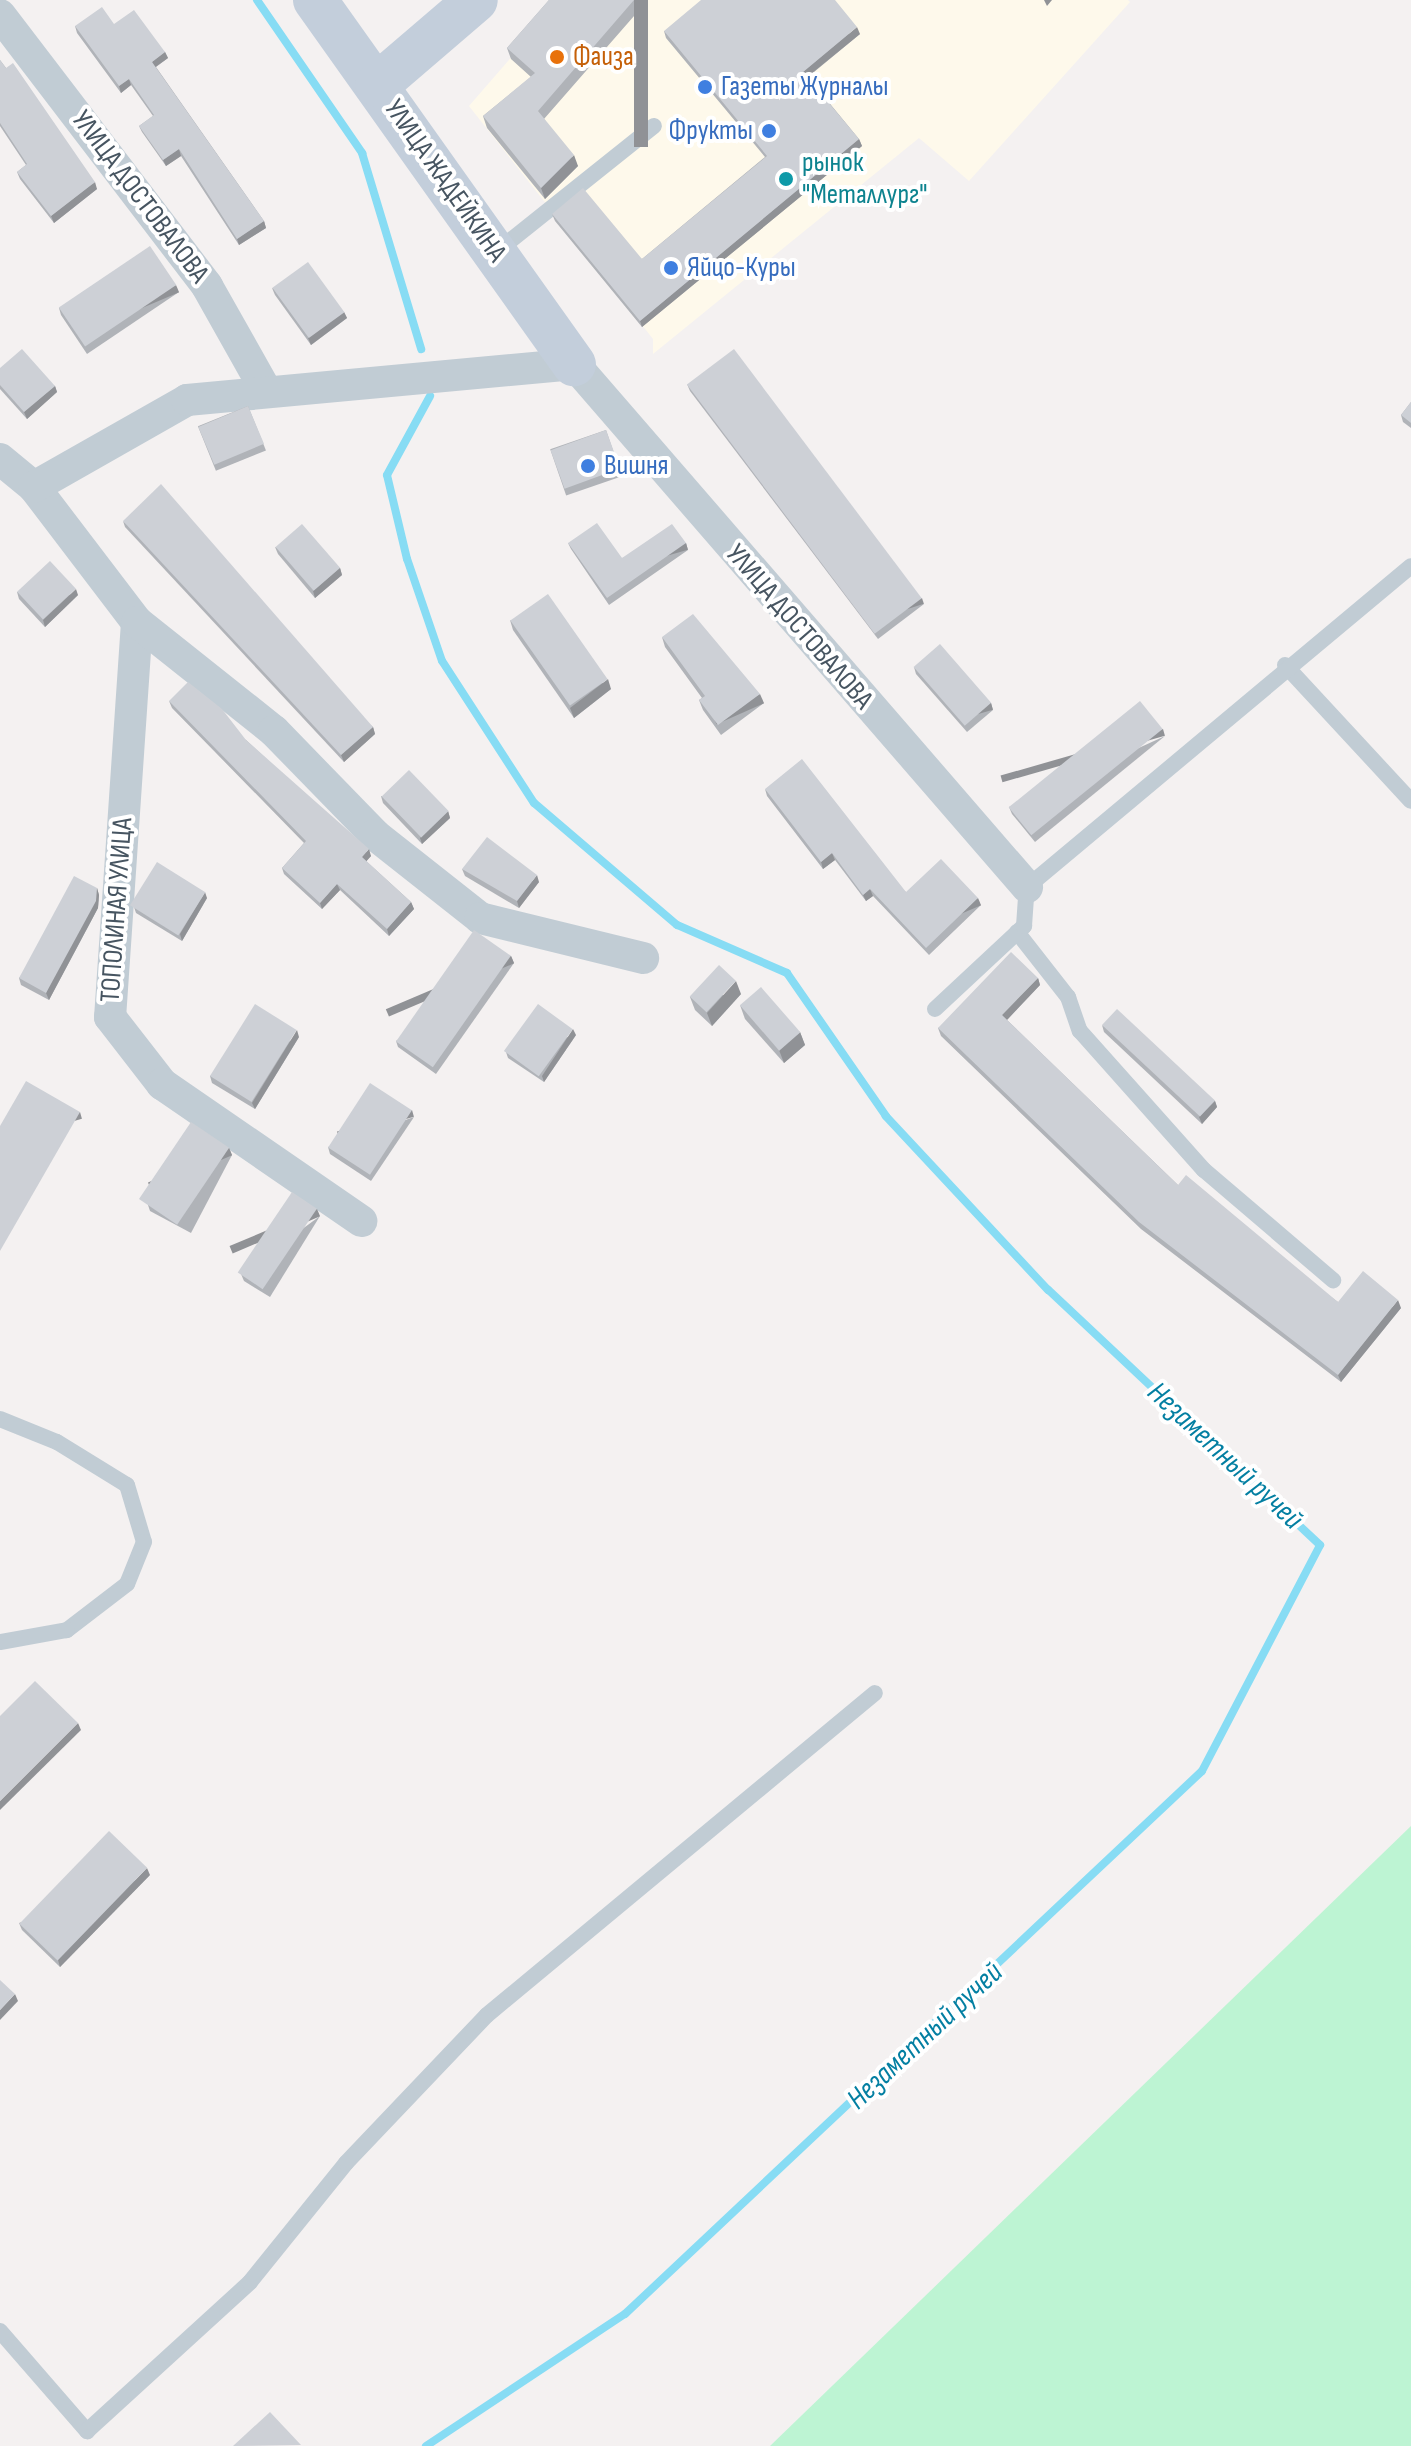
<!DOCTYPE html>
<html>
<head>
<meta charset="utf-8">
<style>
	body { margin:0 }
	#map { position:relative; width:1411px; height:2446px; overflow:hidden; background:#f4f1f1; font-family:"Sofia Sans Condensed",sans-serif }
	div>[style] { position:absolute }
	.commercial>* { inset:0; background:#fef9eb }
	.green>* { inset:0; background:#bdf4d3 }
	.stream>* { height:8px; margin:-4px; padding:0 4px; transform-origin:4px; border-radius:4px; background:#87dcf4 }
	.lane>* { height:16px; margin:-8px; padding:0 8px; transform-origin:8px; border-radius:8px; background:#c1ccd4 }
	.street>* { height:32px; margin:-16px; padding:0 16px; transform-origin:16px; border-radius:16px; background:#c1ccd4 }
	.secondary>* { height:44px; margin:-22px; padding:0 22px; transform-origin:22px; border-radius:22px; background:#c3cedb }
	.wall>* { inset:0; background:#b0b3b8; transform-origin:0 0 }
	.shaded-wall>* { inset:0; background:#909296; transform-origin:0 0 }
	.building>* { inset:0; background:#cdd0d6; transform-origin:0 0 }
	.dots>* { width:22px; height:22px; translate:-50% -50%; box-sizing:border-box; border:4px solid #fff; border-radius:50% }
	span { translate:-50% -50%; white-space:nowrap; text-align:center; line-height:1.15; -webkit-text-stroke:8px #fff; paint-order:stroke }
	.food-label { font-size:28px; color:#c56008 }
	.left { translate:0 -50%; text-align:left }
	.shop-label { font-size:28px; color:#366cbe }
	.right { translate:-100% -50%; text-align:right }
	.culture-label { font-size:28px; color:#0d838f }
	.street-label { font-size:28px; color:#475561 }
	.water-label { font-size:30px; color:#037fa2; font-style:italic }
</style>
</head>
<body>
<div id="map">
	<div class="commercial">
		<div style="clip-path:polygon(561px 0,1128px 0,1130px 2px,969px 181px,919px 138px,653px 354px,653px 339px,469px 106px)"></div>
	</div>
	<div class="green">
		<div style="clip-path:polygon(1411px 1826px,1411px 2446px,770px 2446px)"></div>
	</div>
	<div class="stream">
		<div style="left:257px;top:0;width:186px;rotate:55.5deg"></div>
		<div style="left:362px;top:153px;width:205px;rotate:73.2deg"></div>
		<div style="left:426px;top:2446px;width:239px;rotate:-33.6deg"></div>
		<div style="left:625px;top:2314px;width:792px;rotate:-43.26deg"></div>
		<div style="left:1202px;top:1771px;width:255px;rotate:-62.4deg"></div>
		<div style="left:1320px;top:1545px;width:373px;rotate:-136.8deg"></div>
		<div style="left:1048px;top:1290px;width:238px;rotate:-133deg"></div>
		<div style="left:886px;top:1116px;width:174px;rotate:-124.7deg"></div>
		<div style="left:787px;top:973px;width:120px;rotate:-156.4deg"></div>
		<div style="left:677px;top:925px;width:188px;rotate:-139.5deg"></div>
		<div style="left:534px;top:803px;width:169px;rotate:-122.9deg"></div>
		<div style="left:442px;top:661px;width:108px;rotate:-108.9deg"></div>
		<div style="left:407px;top:559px;width:86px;rotate:-103.4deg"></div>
		<div style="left:387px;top:475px;width:90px;rotate:-61.4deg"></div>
	</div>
	<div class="lane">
		<div style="left:496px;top:252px;width:202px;rotate:-38.6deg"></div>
		<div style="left:1285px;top:665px;width:185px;rotate:47.2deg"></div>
		<div style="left:1017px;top:932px;width:83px;rotate:51.9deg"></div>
		<div style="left:1068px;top:997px;width:36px;rotate:71deg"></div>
		<div style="left:1080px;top:1031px;width:186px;rotate:48.3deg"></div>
		<div style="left:1204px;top:1170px;width:170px;rotate:40.5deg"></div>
		<div style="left:935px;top:1009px;width:122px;rotate:-43deg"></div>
		<div style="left:1024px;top:926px;width:39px;rotate:-86deg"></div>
		<div style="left:1027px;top:887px;width:500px;rotate:-39.89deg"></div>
		<div style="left:0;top:1419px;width:61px;rotate:22deg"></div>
		<div style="left:57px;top:1442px;width:82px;rotate:31.6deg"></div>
		<div style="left:127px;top:1485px;width:59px;rotate:73.4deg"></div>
		<div style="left:144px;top:1542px;width:45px;rotate:112deg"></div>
		<div style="left:127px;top:1584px;width:76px;rotate:142.5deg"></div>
		<div style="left:67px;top:1630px;width:68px;rotate:169.8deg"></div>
		<div style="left:0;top:2331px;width:133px;rotate:49deg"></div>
		<div style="left:87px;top:2431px;width:221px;rotate:-42.4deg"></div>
		<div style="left:250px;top:2282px;width:153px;rotate:-51.1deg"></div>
		<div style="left:346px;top:2163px;width:204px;rotate:-46.4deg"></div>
		<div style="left:487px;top:2015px;width:504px;rotate:-39.69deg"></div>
	</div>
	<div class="street">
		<div style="left:0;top:15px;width:341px;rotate:52.6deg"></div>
		<div style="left:207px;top:286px;width:118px;rotate:60.6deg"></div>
		<div style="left:0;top:459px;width:44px;rotate:39.5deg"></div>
		<div style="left:34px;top:487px;width:170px;rotate:52.7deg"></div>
		<div style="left:137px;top:622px;width:396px;rotate:93.9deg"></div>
		<div style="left:110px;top:1017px;width:85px;rotate:52.2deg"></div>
		<div style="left:162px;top:1084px;width:242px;rotate:34.5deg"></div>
		<div style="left:34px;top:487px;width:176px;rotate:-29.6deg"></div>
		<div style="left:187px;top:400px;width:389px;rotate:-5.3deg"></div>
		<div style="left:574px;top:364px;width:692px;rotate:49.1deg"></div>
		<div style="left:137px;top:622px;width:175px;rotate:38.5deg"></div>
		<div style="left:274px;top:731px;width:145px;rotate:45.8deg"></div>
		<div style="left:375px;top:835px;width:134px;rotate:38.3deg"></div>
		<div style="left:480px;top:918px;width:168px;rotate:13.8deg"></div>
	</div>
	<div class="secondary">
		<div style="left:315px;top:0;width:447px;rotate:54.6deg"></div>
		<div style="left:377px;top:85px;width:130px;rotate:-40.6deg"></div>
	</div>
	<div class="wall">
		<div style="clip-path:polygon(549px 0,648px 0,544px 119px,578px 166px,545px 199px,487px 128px,483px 116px,531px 77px,511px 59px,507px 48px)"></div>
		<div style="clip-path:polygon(114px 24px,165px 52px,168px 58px,156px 67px,264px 221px,266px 228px,239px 245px,181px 156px,166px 166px,142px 132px,139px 126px,153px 116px,131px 85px,121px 93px,77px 33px,75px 26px)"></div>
		<div style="clip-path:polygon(664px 31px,860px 34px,808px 77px,859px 139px,862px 146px,642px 327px,555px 221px,552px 214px,642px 259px,765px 157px,666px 38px)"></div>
		<div style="clip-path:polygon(0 60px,97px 189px,54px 223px,20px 179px,17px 172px,26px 165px,0 126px)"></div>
		<div style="clip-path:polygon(272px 288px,344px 312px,347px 318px,311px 345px,275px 295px)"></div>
		<div style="clip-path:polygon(179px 292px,87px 354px,61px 315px,59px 308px)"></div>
		<div style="clip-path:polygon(0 368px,55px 386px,57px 392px,27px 419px,0 389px)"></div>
		<div style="clip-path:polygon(687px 384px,924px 604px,878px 639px,690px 391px)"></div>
		<div style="clip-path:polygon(1411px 402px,1411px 428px,1403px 422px,1401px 415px)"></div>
		<div style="left:248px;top:406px;width:48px;height:54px;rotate:68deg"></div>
		<div style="left:606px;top:430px;width:49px;height:59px;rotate:71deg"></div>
		<div style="clip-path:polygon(123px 521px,373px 727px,375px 734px,344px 762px,125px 527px)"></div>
		<div style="clip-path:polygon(568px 543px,622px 558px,686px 543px,688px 550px,609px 605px,571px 549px)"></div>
		<div style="clip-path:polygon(275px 547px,340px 568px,342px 575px,315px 598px,278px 554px)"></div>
		<div style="clip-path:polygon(17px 592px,78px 595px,45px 627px,19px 599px)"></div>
		<div style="clip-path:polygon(510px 620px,611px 689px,574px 718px,513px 630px)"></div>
		<div style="clip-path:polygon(662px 637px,764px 703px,721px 735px,703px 710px,699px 700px,702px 698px,665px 647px)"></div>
		<div style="clip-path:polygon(914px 667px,991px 703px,993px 710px,967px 732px,916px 674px)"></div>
		<div style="clip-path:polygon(169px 701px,246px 740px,371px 856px,366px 861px,411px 902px,414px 909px,389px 936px,340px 890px,322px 909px,284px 874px,282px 868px,304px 843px,172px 708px)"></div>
		<div style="clip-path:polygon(1165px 736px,1035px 842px,1012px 814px,1009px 807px)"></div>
		<div style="clip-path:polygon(765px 789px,906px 892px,981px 905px,929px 955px,873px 896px,866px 901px,835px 860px,823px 869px,767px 796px)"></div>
		<div style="clip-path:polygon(381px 796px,448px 811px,450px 818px,422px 844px,383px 803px)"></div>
		<div style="clip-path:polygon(462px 869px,539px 882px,519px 908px,465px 876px)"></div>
		<div style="clip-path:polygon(97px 888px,99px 895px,98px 908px,49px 1000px,21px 985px,19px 978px)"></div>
		<div style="clip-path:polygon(207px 898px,182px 941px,136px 913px,134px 907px)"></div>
		<div style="clip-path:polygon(511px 956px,514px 963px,436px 1074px,398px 1047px,396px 1041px)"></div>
		<div style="clip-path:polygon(1038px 978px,1040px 985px,1007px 1020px,1178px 1185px,1338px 1302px,1401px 1308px,1341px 1382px,1141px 1229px,941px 1036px,938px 1028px)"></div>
		<div style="clip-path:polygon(741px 994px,712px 1026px,695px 1010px,690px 997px)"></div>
		<div style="clip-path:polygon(740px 1005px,800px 1032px,805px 1045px,784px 1063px,745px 1019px)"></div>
		<div style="clip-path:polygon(1102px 1025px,1215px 1101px,1217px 1107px,1202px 1124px,1104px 1032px)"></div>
		<div style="clip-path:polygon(576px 1035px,544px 1082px,508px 1058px,506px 1052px)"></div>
		<div style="clip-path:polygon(299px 1037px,255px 1109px,212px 1083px,210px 1076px)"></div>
		<div style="clip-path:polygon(414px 1117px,371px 1181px,330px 1154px,328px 1147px)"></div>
		<div style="clip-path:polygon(229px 1148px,232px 1155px,191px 1233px,150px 1211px,148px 1205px)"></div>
		<div style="clip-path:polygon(320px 1216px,270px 1297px,244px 1281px,241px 1274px)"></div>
		<div style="clip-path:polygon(150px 1875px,60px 1967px,22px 1930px,19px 1923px)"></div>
	</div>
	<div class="shaded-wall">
		<div style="left:634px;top:0;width:14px;height:147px"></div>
		<div style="clip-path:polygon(1044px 0,1052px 0,1047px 6px)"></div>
		<div style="clip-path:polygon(857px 27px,860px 34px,806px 78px,803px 72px)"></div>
		<div style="clip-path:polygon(165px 52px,168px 58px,154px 68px,152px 62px)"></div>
		<div style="clip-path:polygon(129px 79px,131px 85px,121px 93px,119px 86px)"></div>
		<div style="clip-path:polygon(859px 139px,862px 146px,642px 327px,640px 321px)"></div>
		<div style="clip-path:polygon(179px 149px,181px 156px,166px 166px,163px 160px)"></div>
		<div style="clip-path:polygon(574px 155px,578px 166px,545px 199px,541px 188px)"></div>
		<div style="clip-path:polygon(95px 182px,97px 189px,54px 223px,51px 216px)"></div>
		<div style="clip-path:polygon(264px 221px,266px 228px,239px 245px,237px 239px)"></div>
		<div style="left:176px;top:285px;width:8px;height:110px;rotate:67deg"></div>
		<div style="clip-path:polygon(344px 312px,347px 318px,311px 345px,308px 338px)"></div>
		<div style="clip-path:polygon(55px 386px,57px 392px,27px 419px,24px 412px)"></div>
		<div style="left:686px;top:543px;width:7px;height:96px;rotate:74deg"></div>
		<div style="clip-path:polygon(340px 568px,342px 575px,315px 598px,313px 591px)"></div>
		<div style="clip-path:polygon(76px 589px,78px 595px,45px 627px,43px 620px)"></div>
		<div style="left:922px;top:598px;width:6px;height:58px;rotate:72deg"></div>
		<div style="clip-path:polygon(608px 679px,611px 689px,574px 718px,570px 708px)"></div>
		<div style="left:760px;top:694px;width:10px;height:52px;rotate:66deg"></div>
		<div style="left:991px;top:703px;width:7px;height:35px;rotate:74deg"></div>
		<div style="clip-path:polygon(373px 727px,375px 734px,344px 762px,341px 755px)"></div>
		<div style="left:1163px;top:729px;width:7px;height:169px;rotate:74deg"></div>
		<div style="clip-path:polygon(448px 811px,450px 818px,422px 844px,420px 838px)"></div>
		<div style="clip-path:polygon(369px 849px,371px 856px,364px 864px,362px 857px)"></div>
		<div style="clip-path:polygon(832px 853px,835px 860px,823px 869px,821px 862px)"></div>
		<div style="clip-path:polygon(537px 875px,539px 882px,519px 908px,517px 901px)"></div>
		<div style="clip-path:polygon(337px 884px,340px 890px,322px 909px,320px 903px)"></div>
		<div style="clip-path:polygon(97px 888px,99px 895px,98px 908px,49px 1000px,46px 993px)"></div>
		<div style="clip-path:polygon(870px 889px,873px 896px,866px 901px,863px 895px)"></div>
		<div style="clip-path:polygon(205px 892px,207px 898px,182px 941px,180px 934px)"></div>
		<div style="left:978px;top:898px;width:8px;height:72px;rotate:67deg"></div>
		<div style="clip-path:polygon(411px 902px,414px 909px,389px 936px,387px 929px)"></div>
		<div style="left:511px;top:956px;width:8px;height:136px;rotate:67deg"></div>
		<div style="clip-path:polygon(1038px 978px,1040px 985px,1005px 1022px,1002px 1015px)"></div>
		<div style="clip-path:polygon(736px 981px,741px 994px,712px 1026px,707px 1013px)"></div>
		<div style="clip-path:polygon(573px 1029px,576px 1035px,544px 1082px,542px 1076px)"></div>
		<div style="clip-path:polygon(297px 1030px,299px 1037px,255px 1109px,252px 1103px)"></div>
		<div style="clip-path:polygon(800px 1032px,805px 1045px,784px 1063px,779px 1050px)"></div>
		<div style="clip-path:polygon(1215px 1101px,1217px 1107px,1202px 1124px,1199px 1117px)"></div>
		<div style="left:412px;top:1110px;width:7px;height:78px;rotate:74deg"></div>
		<div style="left:80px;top:1112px;width:7px;height:160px;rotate:74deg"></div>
		<div style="left:229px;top:1148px;width:8px;height:88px;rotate:67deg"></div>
		<div style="left:317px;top:1209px;width:8px;height:95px;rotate:67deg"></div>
		<div style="clip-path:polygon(1398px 1300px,1401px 1308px,1341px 1382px,1338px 1375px)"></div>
		<div style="clip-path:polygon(78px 1723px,81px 1730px,0 1810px,0 1801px)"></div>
		<div style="clip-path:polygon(147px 1868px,150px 1875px,60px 1967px,58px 1960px)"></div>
		<div style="clip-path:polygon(15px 1994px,18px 2001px,0 2020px,0 2010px)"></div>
	</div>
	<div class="building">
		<div style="clip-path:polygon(549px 0,634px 0,538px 111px,574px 155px,541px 188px,483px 116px,535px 73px,507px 48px)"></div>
		<div style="clip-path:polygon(701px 0,835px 0,857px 27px,803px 72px,859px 139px,640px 321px,552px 214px,583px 188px,642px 259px,767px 156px,664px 31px)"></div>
		<div style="clip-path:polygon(102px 7px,114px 24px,134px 10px,165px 52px,152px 62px,264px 221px,237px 239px,179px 149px,163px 160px,139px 126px,154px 115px,129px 79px,119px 86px,75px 26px)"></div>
		<div style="clip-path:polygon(0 60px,6px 68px,13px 63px,95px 182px,51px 216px,17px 172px,27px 164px,0 123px)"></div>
		<div style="left:150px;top:246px;width:47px;height:110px;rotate:56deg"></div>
		<div style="left:308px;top:262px;width:62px;height:44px;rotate:54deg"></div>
		<div style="clip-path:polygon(22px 349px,55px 386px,24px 412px,0 385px,0 368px)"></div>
		<div style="left:734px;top:349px;width:312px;height:59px;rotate:53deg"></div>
		<div style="clip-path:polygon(1411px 402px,1411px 423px,1401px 415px)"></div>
		<div style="left:248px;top:406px;width:41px;height:54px;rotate:67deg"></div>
		<div style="left:606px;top:430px;width:41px;height:59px;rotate:70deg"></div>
		<div style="clip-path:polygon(161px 484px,373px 727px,341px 755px,123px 521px)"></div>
		<div style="clip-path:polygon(597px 523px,622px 558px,672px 524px,686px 543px,607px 598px,568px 543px)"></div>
		<div style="left:302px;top:524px;width:58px;height:35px;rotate:49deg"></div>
		<div style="left:50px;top:561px;width:38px;height:45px;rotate:47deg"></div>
		<div style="left:548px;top:594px;width:104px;height:46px;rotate:55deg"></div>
		<div style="clip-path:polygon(693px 614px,760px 694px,718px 725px,699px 700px,705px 696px,662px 637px)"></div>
		<div style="left:940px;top:644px;width:78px;height:35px;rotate:49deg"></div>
		<div style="clip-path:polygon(188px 682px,222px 709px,246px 740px,369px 849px,362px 857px,411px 902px,387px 929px,337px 884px,320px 903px,282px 868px,306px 841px,169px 701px)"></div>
		<div style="left:1140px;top:701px;width:36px;height:169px;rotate:51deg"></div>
		<div style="clip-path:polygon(802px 759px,906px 892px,941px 859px,978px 898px,926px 948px,870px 889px,863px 895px,832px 853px,821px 862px,765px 789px)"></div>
		<div style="left:409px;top:770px;width:57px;height:38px;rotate:46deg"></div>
		<div style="clip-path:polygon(487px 837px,537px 875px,517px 901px,462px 869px)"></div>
		<div style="left:157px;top:862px;width:57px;height:51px;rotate:32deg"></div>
		<div style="clip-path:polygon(74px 876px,97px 888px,96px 901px,46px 993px,19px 978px)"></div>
		<div style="left:474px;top:930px;width:45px;height:136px;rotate:35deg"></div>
		<div style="clip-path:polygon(1011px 952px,1038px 978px,1002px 1015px,1178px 1185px,1186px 1175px,1338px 1302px,1363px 1271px,1398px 1300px,1338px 1375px,1139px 1222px,938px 1028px)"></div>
		<div style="left:719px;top:965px;width:23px;height:43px;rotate:43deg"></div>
		<div style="left:761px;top:987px;width:60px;height:28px;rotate:49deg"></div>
		<div style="left:255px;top:1004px;width:49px;height:85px;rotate:32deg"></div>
		<div style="left:538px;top:1004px;width:43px;height:58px;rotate:36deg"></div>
		<div style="left:1117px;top:1009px;width:134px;height:22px;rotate:43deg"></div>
		<div style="clip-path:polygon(26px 1081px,80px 1112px,0 1251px,0 1126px)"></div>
		<div style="left:370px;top:1083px;width:50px;height:77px;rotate:33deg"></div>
		<div style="left:191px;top:1122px;width:46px;height:93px;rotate:34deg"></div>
		<div style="left:292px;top:1192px;width:30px;height:97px;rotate:34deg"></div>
		<div style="clip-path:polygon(35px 1681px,78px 1723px,0 1801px,0 1716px)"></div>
		<div style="left:109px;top:1831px;width:53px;height:129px;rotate:44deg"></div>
		<div style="clip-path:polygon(0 1980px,15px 1994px,0 2010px)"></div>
		<div style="clip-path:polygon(270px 2412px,301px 2445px,233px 2446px)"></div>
	</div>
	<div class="dots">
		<div style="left:557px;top:57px;background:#e8710a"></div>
		<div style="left:705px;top:87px;background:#3f7fe0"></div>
		<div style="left:769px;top:131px;background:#3f7fe0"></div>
		<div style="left:786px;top:179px;background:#0f9aa8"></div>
		<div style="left:671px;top:268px;background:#3f7fe0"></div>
		<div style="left:588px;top:466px;background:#3f7fe0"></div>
	</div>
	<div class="food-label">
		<span class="left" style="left:573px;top:57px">Фаиза</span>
	</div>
	<div class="shop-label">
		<span class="left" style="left:721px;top:87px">Газеты Журналы</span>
		<span class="right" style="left:753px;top:131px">Фрукты</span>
		<span class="left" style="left:687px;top:268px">Яйцо-Куры</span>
		<span class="left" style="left:604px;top:466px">Вишня</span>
	</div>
	<div class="culture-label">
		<span class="left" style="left:802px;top:179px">рынок<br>"Металлург"</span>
	</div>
	<div class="street-label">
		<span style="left:445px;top:181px;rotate:55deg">УЛИЦА ЖАДЕЙКИНА</span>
		<span style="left:140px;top:197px;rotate:53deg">УЛИЦА ДОСТОВАЛОВА</span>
		<span style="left:799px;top:627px;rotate:49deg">УЛИЦА ДОСТОВАЛОВА</span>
		<span style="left:117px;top:910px;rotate:-86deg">ТОПОЛИНАЯ УЛИЦА</span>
	</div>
	<div class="water-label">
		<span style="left:1225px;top:1456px;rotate:43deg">Незаметный ручей</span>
		<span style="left:925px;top:2036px;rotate:-43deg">Незаметный ручей</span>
	</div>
</div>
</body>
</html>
